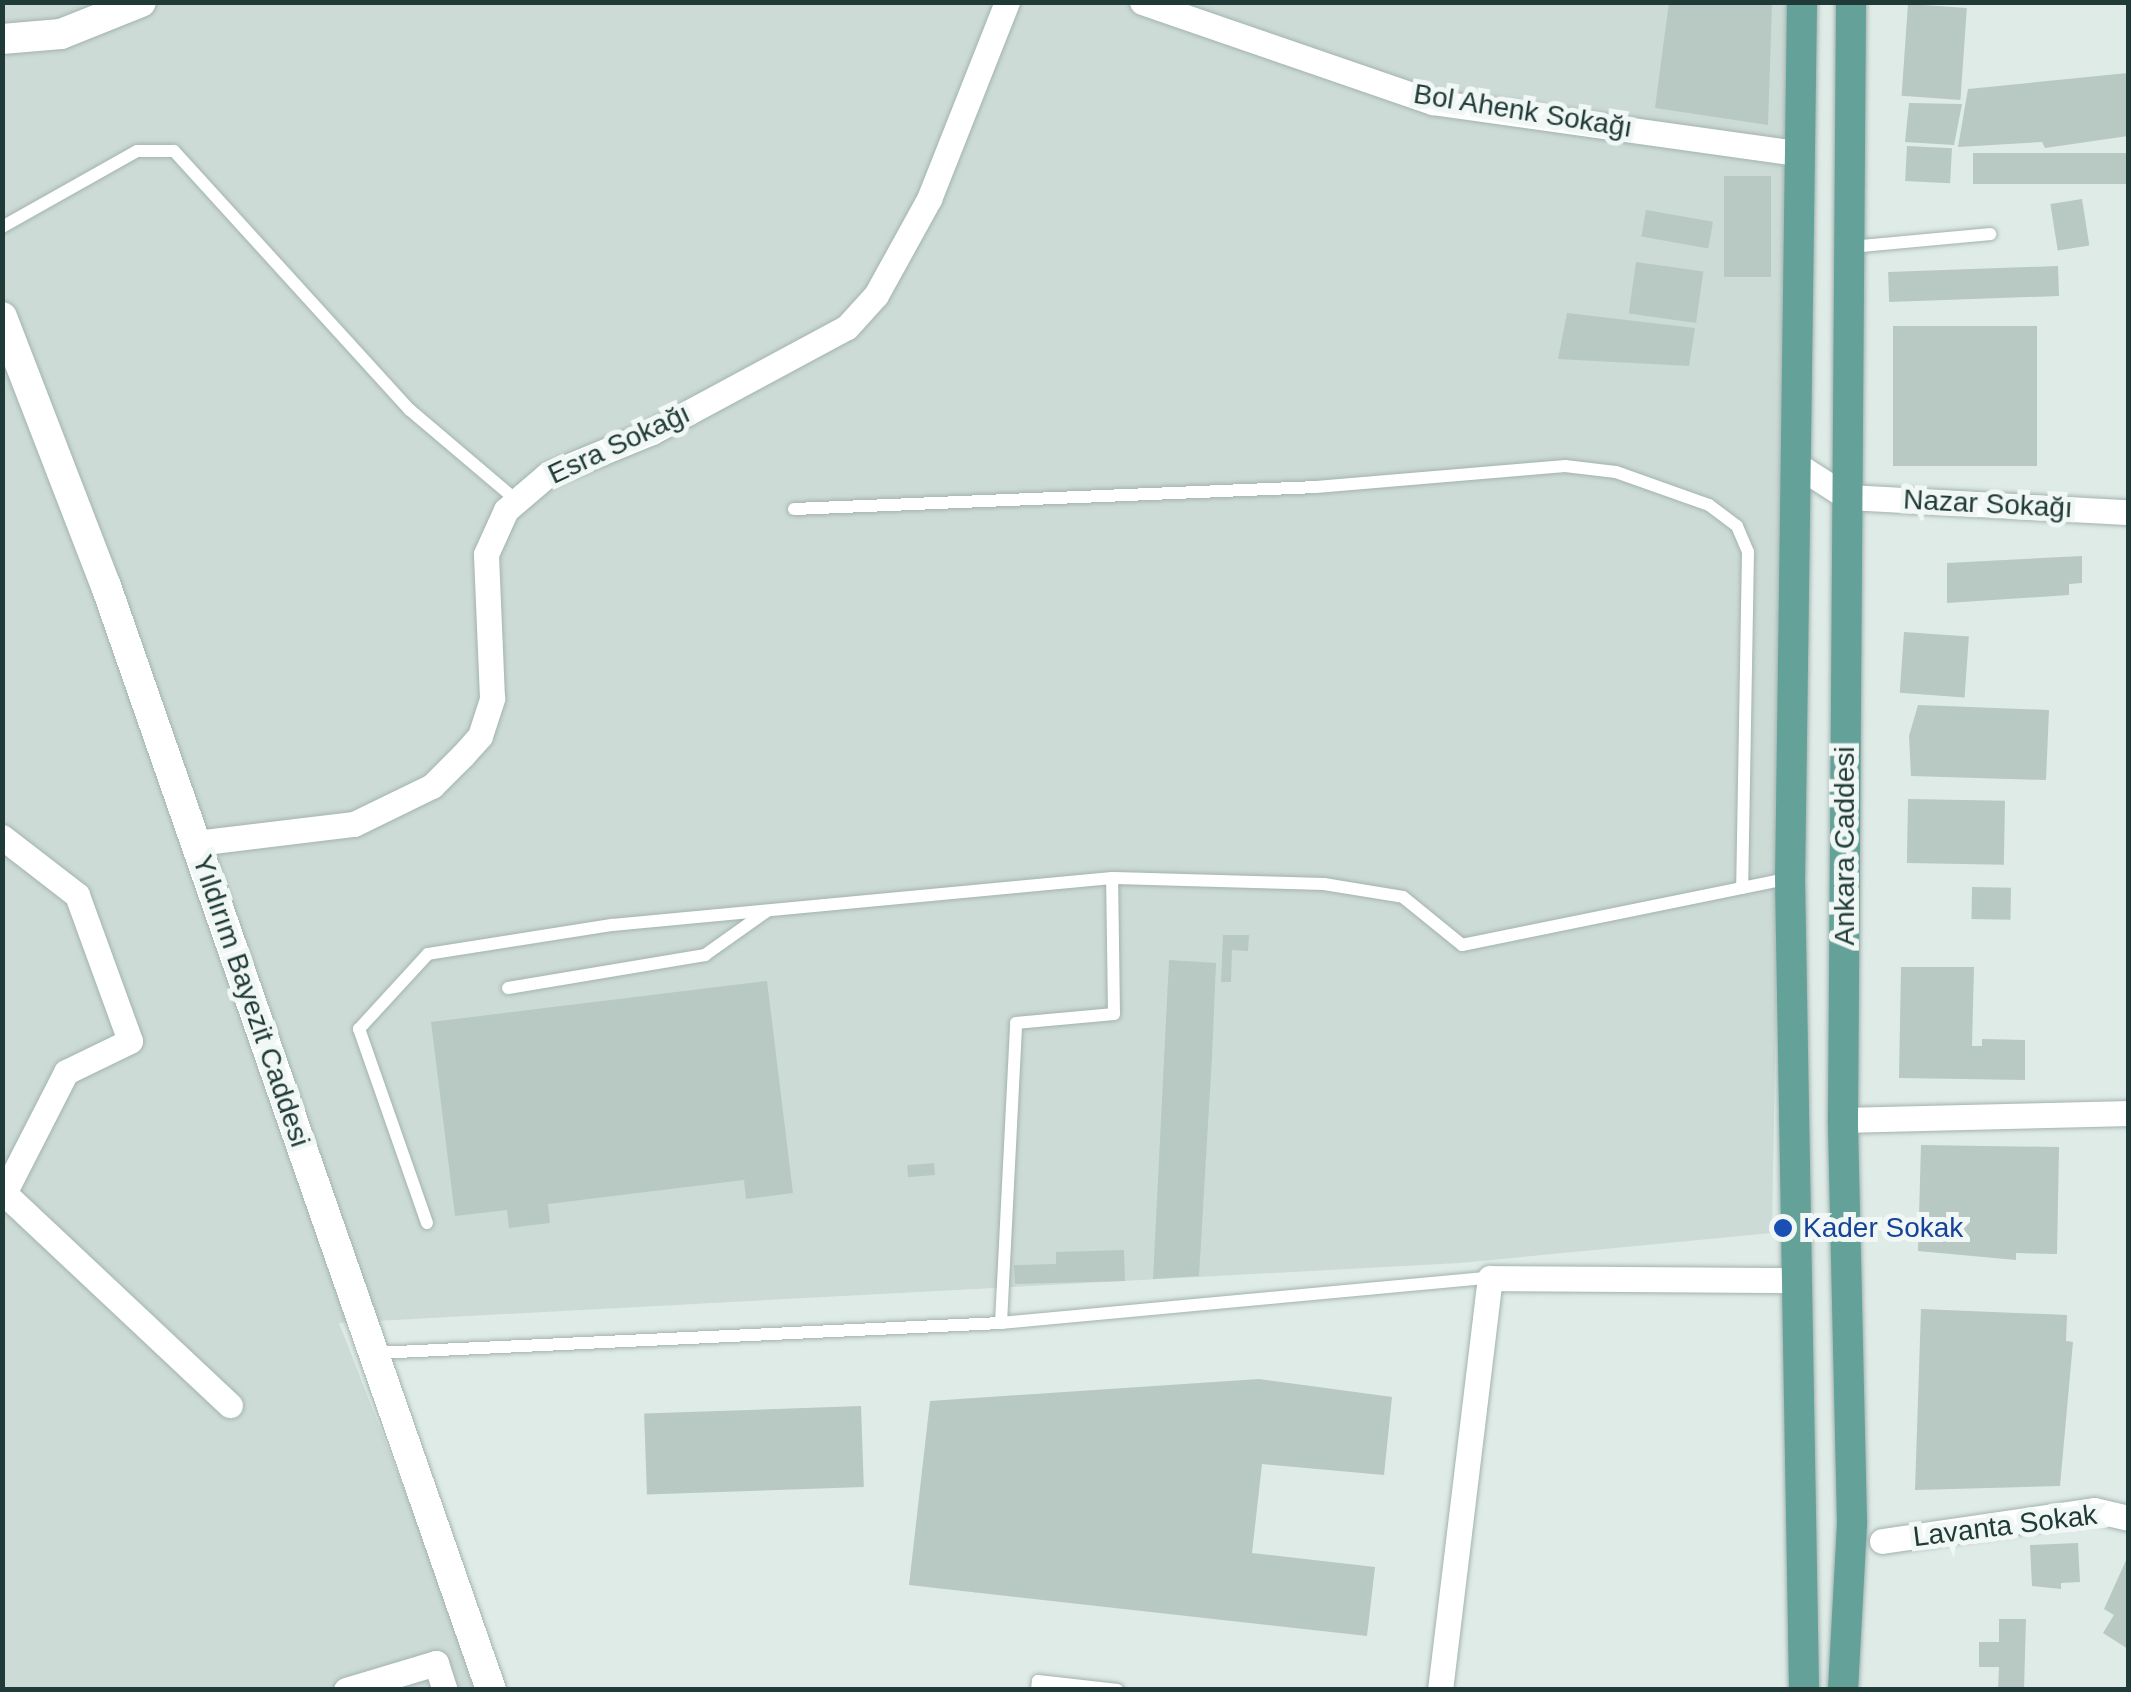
<!DOCTYPE html>
<html>
<head>
<meta charset="utf-8">
<style>
	body { margin:0 }
	#map { position:relative; width:2131px; height:1692px; overflow:hidden; background:#dfebe7; font-family:Helvetica,sans-serif }
	div>[style] { position:absolute }
	.built>* { inset:0; background:#cddbd6 }
	.building>* { inset:0; background:#b8c8c3; transform-origin:0 0 }
	.roads { filter:drop-shadow(0 0 2px #a2b3af) drop-shadow(0 0 2px #a2b3af) }
	.service>* { height:12px; margin:-6px; padding:0 6px; transform-origin:6px; border-radius:6px; background:#fff }
	.minor>* { height:25px; margin:-12.5px; padding:0 12.5px; transform-origin:12.5px; border-radius:12.5px; background:#fff }
	.tertiary>* { height:30px; margin:-15px; padding:0 15px; transform-origin:15px; border-radius:15px; background:#fff }
	.primary>* { height:30px; margin:-15px; padding:0 15px; transform-origin:15px; border-radius:15px; background:#63a199 }
	.dots>* { width:28px; height:28px; translate:-50% -50%; box-sizing:border-box; border:5px solid #f0f7f4; border-radius:50% }
	span { translate:-50% -50%; white-space:nowrap; text-align:center; line-height:1.15; -webkit-text-stroke:10px #f0f7f4; paint-order:stroke }
	.street-label { font-size:28px; color:#203b37 }
	.transit-label { font-size:28px; color:#164399 }
	.left { translate:0 -50%; text-align:left }
	.frame { position:absolute; inset:0; border:5px solid #203b37; pointer-events:none }
</style>
</head>
<body>
<div id="map">
	<div class="built">
		<div style="clip-path:polygon(3px 3px,1793px 3px,1772px 1233px,1460px 1263px,339px 1323px,482px 1689px,3px 1690px)"></div>
	</div>
	<div class="building">
		<div style="clip-path:polygon(1669px 2px,1772px 4px,1768px 125px,1655px 108px)"></div>
		<div style="left:1908px;top:4px;width:59px;height:92px;rotate:4deg"></div>
		<div style="clip-path:polygon(2128px 73px,2128px 136px,2045px 148px,2042px 142px,1958px 147px,1968px 89px)"></div>
		<div style="clip-path:polygon(1909px 103px,1962px 104px,1954px 145px,1905px 142px)"></div>
		<div style="left:1907px;top:146px;width:45px;height:35px;rotate:3deg"></div>
		<div style="left:2128px;top:153px;width:31px;height:155px;rotate:90deg"></div>
		<div style="left:1724px;top:176px;width:47px;height:101px"></div>
		<div style="left:2082px;top:199px;width:47px;height:32px;rotate:81deg"></div>
		<div style="left:1646px;top:210px;width:68px;height:27px;rotate:10deg"></div>
		<div style="left:1636px;top:262px;width:68px;height:52px;rotate:8deg"></div>
		<div style="left:2058px;top:266px;width:30px;height:170px;rotate:88deg"></div>
		<div style="clip-path:polygon(1567px 313px,1695px 328px,1689px 366px,1558px 359px)"></div>
		<div style="left:2037px;top:326px;width:140px;height:144px;rotate:90deg"></div>
		<div style="clip-path:polygon(2082px 556px,2082px 583px,2069px 584px,2069px 595px,1947px 603px,1947px 563px)"></div>
		<div style="left:1904px;top:632px;width:65px;height:61px;rotate:4deg"></div>
		<div style="clip-path:polygon(1918px 705px,2049px 710px,2046px 780px,1911px 776px,1909px 736px)"></div>
		<div style="left:1908px;top:799px;width:97px;height:64px;rotate:1deg"></div>
		<div style="left:1972px;top:887px;width:39px;height:32px;rotate:1deg"></div>
		<div style="clip-path:polygon(1223px 935px,1249px 935px,1248px 951px,1232px 950px,1231px 982px,1221px 982px)"></div>
		<div style="clip-path:polygon(1169px 960px,1216px 963px,1212px 1057px,1199px 1276px,1153px 1279px)"></div>
		<div style="clip-path:polygon(1901px 967px,1974px 967px,1972px 1046px,1982px 1046px,1982px 1039px,2025px 1040px,2025px 1080px,1899px 1078px)"></div>
		<div style="clip-path:polygon(767px 981px,793px 1193px,746px 1199px,744px 1180px,548px 1204px,550px 1223px,509px 1228px,507px 1210px,455px 1216px,431px 1022px)"></div>
		<div style="clip-path:polygon(1921px 1145px,2059px 1147px,2057px 1254px,2016px 1253px,2016px 1260px,1918px 1251px)"></div>
		<div style="left:934px;top:1163px;width:12px;height:27px;rotate:85deg"></div>
		<div style="clip-path:polygon(1124px 1250px,1125px 1281px,1015px 1284px,1014px 1265px,1056px 1264px,1056px 1252px)"></div>
		<div style="clip-path:polygon(1921px 1309px,2067px 1315px,2066px 1341px,2073px 1342px,2060px 1486px,1915px 1490px)"></div>
		<div style="clip-path:polygon(1259px 1379px,1392px 1397px,1384px 1475px,1262px 1464px,1252px 1553px,1375px 1567px,1367px 1636px,909px 1585px,930px 1401px)"></div>
		<div style="left:861px;top:1406px;width:81px;height:217px;rotate:88deg"></div>
		<div style="clip-path:polygon(2078px 1543px,2080px 1582px,2061px 1583px,2061px 1589px,2032px 1586px,2030px 1545px)"></div>
		<div style="clip-path:polygon(2128px 1556px,2128px 1649px,2103px 1633px,2114px 1615px,2104px 1609px)"></div>
		<div style="clip-path:polygon(1999px 1619px,2026px 1619px,2024px 1690px,1998px 1690px,1999px 1667px,1979px 1667px,1979px 1642px,1999px 1642px)"></div>
	</div>
	<div class="roads">
		<div class="service">
			<div style="left:2px;top:227px;width:155px;rotate:-29.4deg"></div>
			<div style="left:137px;top:151px;width:37px"></div>
			<div style="left:174px;top:151px;width:350px;rotate:47.7deg"></div>
			<div style="left:410px;top:410px;width:139px;rotate:40.3deg"></div>
			<div style="left:1851px;top:247px;width:140px;rotate:-5.3deg"></div>
			<div style="left:794px;top:509px;width:522px;rotate:-2.41deg"></div>
			<div style="left:1316px;top:487px;width:250px;rotate:-4.8deg"></div>
			<div style="left:1565px;top:466px;width:51px;rotate:6.7deg"></div>
			<div style="left:1616px;top:472px;width:99px;rotate:19.5deg"></div>
			<div style="left:1709px;top:505px;width:35px;rotate:37deg"></div>
			<div style="left:1737px;top:526px;width:28px;rotate:67deg"></div>
			<div style="left:1748px;top:552px;width:336px;rotate:91deg"></div>
			<div style="left:508px;top:988px;width:200px;rotate:-9.5deg"></div>
			<div style="left:705px;top:955px;width:76px;rotate:-35.4deg"></div>
			<div style="left:427px;top:1223px;width:206px;rotate:-109.3deg"></div>
			<div style="left:359px;top:1029px;width:102px;rotate:-47.4deg"></div>
			<div style="left:428px;top:954px;width:186px;rotate:-9deg"></div>
			<div style="left:612px;top:925px;width:502px;rotate:-5.37deg"></div>
			<div style="left:1112px;top:878px;width:212px;rotate:1.6deg"></div>
			<div style="left:1324px;top:884px;width:80px;rotate:9.3deg"></div>
			<div style="left:1403px;top:897px;width:76px;rotate:39.1deg"></div>
			<div style="left:1462px;top:945px;width:335px;rotate:-11.5deg"></div>
			<div style="left:1001px;top:1323px;width:300px;rotate:-87.1deg"></div>
			<div style="left:1016px;top:1023px;width:98px;rotate:-5.2deg"></div>
			<div style="left:1114px;top:1014px;width:136px;rotate:-90.8deg"></div>
			<div style="left:376px;top:1353px;width:626px;rotate:-2.75deg"></div>
			<div style="left:1001px;top:1323px;width:491px;rotate:-5.3deg"></div>
			<div style="left:1037px;top:1690px;width:9px;rotate:-84deg"></div>
			<div style="left:1038px;top:1681px;width:80px;rotate:6.5deg"></div>
		</div>
		<div class="minor">
			<div style="left:1142px;top:2px;width:308px;rotate:19deg"></div>
			<div style="left:1433px;top:102px;width:368px;rotate:8deg"></div>
			<div style="left:1794px;top:463px;width:63px;rotate:32.7deg"></div>
			<div style="left:1847px;top:497px;width:281px;rotate:3.1deg"></div>
			<div style="left:2px;top:837px;width:95px;rotate:37.7deg"></div>
			<div style="left:77px;top:895px;width:155px;rotate:70deg"></div>
			<div style="left:130px;top:1041px;width:71px;rotate:154.2deg"></div>
			<div style="left:66px;top:1072px;width:136px;rotate:117.1deg"></div>
			<div style="left:4px;top:1193px;width:310px;rotate:43.2deg"></div>
			<div style="left:196px;top:843px;width:159px;rotate:-6.9deg"></div>
			<div style="left:354px;top:824px;width:87px;rotate:-26deg"></div>
			<div style="left:432px;top:786px;width:44px;rotate:-45deg"></div>
			<div style="left:463px;top:755px;width:25px;rotate:-48deg"></div>
			<div style="left:480px;top:736px;width:40px;rotate:-72deg"></div>
			<div style="left:492px;top:698px;width:144px;rotate:-92.4deg"></div>
			<div style="left:486px;top:554px;width:48px;rotate:-65.6deg"></div>
			<div style="left:506px;top:510px;width:54px;rotate:-40.5deg"></div>
			<div style="left:547px;top:475px;width:113px;rotate:-22.3deg"></div>
			<div style="left:652px;top:432px;width:221px;rotate:-28.3deg"></div>
			<div style="left:847px;top:327px;width:43px;rotate:-47.8deg"></div>
			<div style="left:876px;top:295px;width:110px;rotate:-61.1deg"></div>
			<div style="left:929px;top:199px;width:212px;rotate:-68.4deg"></div>
			<div style="left:1843px;top:1120px;width:285px;rotate:-1.4deg"></div>
			<div style="left:1882px;top:1541px;width:214px;rotate:-8.3deg"></div>
			<div style="left:2094px;top:1510px;width:35px;rotate:13deg"></div>
			<div style="left:346px;top:1690px;width:94px;rotate:-16.7deg"></div>
			<div style="left:436px;top:1663px;width:28px;rotate:72deg"></div>
			<div style="left:1440px;top:1690px;width:415px;rotate:-83.1deg"></div>
			<div style="left:1490px;top:1278px;width:305px;rotate:0.4deg"></div>
		</div>
		<div class="tertiary">
			<div style="left:2px;top:39px;width:59px;rotate:-4.8deg"></div>
			<div style="left:61px;top:34px;width:86px;rotate:-21.8deg"></div>
			<div style="left:2px;top:317px;width:288px;rotate:68.9deg"></div>
			<div style="left:106px;top:586px;width:1169px;rotate:70.77deg"></div>
		</div>
		<div class="primary">
			<div style="left:1802px;top:2px;width:876px;rotate:90.78deg"></div>
			<div style="left:1790px;top:878px;width:812px;rotate:89.01deg"></div>
			<div style="left:1843px;top:1690px;width:168px;rotate:-86.9deg"></div>
			<div style="left:1852px;top:1522px;width:402px;rotate:-91.3deg"></div>
			<div style="left:1843px;top:1120px;width:1118px;rotate:-89.59deg"></div>
		</div>
	</div>
	<div class="dots">
		<div style="left:1783px;top:1228px;background:#1a4fb4"></div>
	</div>
	<div class="street-label">
		<span style="left:1523px;top:111px;rotate:9deg">Bol Ahenk Sokağı</span>
		<span style="left:619px;top:444px;rotate:-25deg">Esra Sokağı</span>
		<span style="left:1988px;top:504px;rotate:3deg">Nazar Sokağı</span>
		<span style="left:1845px;top:846px;rotate:-90deg">Ankara Caddesi</span>
		<span style="left:251px;top:1001px;rotate:71deg">Yıldırım Bayezit Caddesi</span>
		<span style="left:2005px;top:1526px;rotate:-7deg">Lavanta Sokak</span>
	</div>
	<div class="transit-label">
		<span class="left" style="left:1803px;top:1228px">Kader Sokak</span>
	</div>
	<div class="frame"></div>
</div>
</body>
</html>
